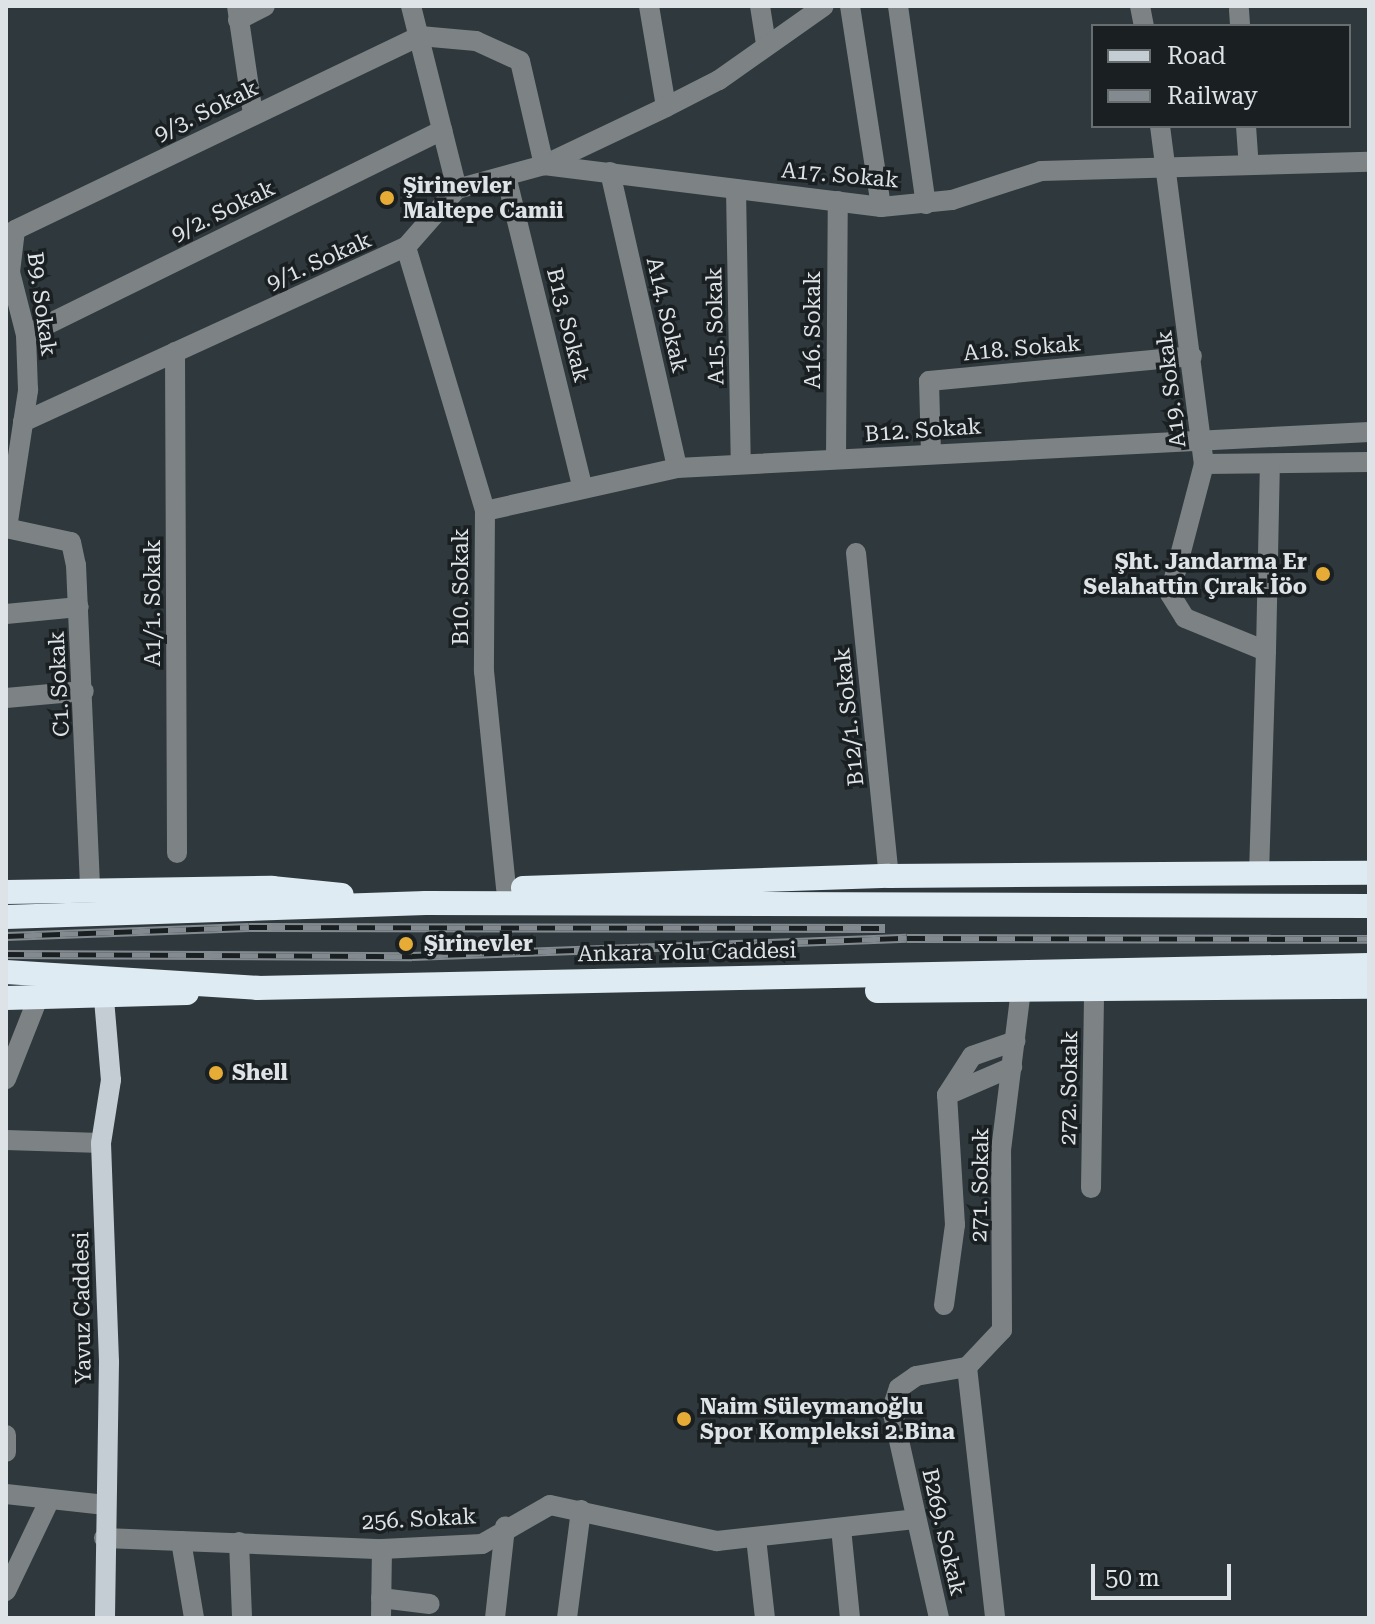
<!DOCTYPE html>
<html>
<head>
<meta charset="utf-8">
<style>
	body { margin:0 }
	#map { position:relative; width:1375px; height:1624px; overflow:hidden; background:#2e383d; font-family:"Roboto Serif",serif }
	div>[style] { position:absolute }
	.minor>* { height:20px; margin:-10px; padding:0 10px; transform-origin:10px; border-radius:10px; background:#7d8285 }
	.major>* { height:20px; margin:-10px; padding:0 10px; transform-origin:10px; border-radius:10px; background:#c3cdd3 }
	.highway>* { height:24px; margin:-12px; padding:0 12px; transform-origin:12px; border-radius:12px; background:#deebf2 }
	.rail>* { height:9px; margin-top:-4.5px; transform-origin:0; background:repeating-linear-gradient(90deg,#1a1f21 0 18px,#838b90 0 36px); box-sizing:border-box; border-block:2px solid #838b90 }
	.dots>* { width:22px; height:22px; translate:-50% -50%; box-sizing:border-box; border:4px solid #1a1f21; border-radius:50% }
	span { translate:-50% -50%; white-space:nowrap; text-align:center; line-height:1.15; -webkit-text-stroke:7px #1a1f21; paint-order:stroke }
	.street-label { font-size:22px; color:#dde3e7 }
	.poi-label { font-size:22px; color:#dde3e7; font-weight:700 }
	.left { translate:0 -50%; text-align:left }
	.right { translate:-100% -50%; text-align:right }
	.frame { position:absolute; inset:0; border:8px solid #dde3e7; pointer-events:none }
	.legend { position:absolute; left:1091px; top:24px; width:260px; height:104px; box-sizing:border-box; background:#1a1f21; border:2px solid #686d70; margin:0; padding:10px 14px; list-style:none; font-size:24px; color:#dde3e7 }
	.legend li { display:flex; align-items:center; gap:16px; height:40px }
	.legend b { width:40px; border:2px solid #686d70 }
	.scale { position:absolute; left:1091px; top:1564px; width:140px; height:36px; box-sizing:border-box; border:4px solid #dde3e7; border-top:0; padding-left:10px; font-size:24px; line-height:28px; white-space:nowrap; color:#dde3e7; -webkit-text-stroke:6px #1a1f21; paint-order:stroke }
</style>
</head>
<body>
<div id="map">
	<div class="minor">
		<div style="left:237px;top:6px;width:110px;rotate:81.6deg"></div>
		<div style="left:411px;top:6px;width:189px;rotate:75.9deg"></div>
		<div style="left:649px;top:6px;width:102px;rotate:80.4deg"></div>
		<div style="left:760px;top:6px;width:39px;rotate:81deg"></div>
		<div style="left:850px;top:6px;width:203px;rotate:81.2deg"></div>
		<div style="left:898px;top:6px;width:200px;rotate:82deg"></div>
		<div style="left:1140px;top:6px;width:20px;rotate:79deg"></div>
		<div style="left:1239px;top:10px;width:16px;rotate:86deg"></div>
		<div style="left:238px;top:20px;width:30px;rotate:-27deg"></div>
		<div style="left:1160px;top:126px;width:341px;rotate:82.6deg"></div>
		<div style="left:1204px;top:464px;width:134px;rotate:104.7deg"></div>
		<div style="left:1170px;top:594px;width:28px;rotate:58deg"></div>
		<div style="left:1185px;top:618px;width:87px;rotate:22.2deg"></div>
		<div style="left:1266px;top:651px;width:222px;rotate:91.8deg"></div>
		<div style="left:1246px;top:126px;width:39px;rotate:86deg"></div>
		<div style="left:610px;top:172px;width:303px;rotate:77.2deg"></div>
		<div style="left:506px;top:176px;width:319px;rotate:76.2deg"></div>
		<div style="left:736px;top:189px;width:274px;rotate:89deg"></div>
		<div style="left:406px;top:247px;width:276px;rotate:73.3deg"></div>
		<div style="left:485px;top:511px;width:160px;rotate:90.4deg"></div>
		<div style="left:484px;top:671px;width:219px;rotate:84.2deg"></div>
		<div style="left:26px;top:335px;width:464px;rotate:-26.2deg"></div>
		<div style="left:175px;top:352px;width:501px;rotate:89.77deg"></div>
		<div style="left:23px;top:422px;width:421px;rotate:-24.6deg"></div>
		<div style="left:406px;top:247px;width:77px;rotate:-48.7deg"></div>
		<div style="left:457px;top:189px;width:90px;rotate:-15.4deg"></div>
		<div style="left:544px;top:165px;width:135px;rotate:-25.4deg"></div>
		<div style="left:666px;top:107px;width:59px;rotate:-27deg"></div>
		<div style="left:719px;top:80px;width:128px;rotate:-35.2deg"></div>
		<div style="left:931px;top:453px;width:72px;rotate:-91.6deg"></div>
		<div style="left:929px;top:381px;width:264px;rotate:-5.4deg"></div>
		<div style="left:836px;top:459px;width:258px;rotate:-89.6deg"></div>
		<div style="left:1204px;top:464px;width:165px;rotate:-0.7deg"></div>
		<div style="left:485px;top:511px;width:197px;rotate:-12.6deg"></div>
		<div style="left:677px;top:468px;width:693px;rotate:-2.98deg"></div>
		<div style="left:6px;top:528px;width:66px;rotate:12.2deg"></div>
		<div style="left:71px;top:542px;width:24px;rotate:78deg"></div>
		<div style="left:76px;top:565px;width:325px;rotate:87.5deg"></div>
		<div style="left:7px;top:528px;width:140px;rotate:-81.3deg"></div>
		<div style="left:28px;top:390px;width:55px;rotate:-92.1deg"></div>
		<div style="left:26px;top:335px;width:65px;rotate:-104.3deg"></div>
		<div style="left:10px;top:272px;width:42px;rotate:-83.2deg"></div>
		<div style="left:15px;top:230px;width:449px;rotate:-25.6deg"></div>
		<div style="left:420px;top:36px;width:56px;rotate:5.1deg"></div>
		<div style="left:476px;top:41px;width:48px;rotate:24.4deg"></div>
		<div style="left:520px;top:61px;width:107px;rotate:77deg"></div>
		<div style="left:544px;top:165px;width:340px;rotate:7.1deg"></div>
		<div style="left:881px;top:207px;width:71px;rotate:-5.6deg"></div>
		<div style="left:952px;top:200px;width:94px;rotate:-18deg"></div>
		<div style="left:1041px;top:171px;width:328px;rotate:-1.6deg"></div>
		<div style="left:856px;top:553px;width:325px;rotate:84.2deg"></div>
		<div style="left:6px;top:614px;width:73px;rotate:-5.5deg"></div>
		<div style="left:1266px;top:651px;width:187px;rotate:-88.8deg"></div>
		<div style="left:6px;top:698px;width:78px;rotate:-5.1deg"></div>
		<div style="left:6px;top:1079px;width:87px;rotate:-68.4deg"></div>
		<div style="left:947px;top:1095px;width:71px;rotate:-23.3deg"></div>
		<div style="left:6px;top:1140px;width:95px;rotate:1.8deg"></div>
		<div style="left:1091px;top:1188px;width:199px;rotate:-89.1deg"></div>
		<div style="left:944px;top:1305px;width:81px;rotate:-82.2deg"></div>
		<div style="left:955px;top:1225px;width:130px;rotate:-93.5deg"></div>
		<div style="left:947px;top:1095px;width:46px;rotate:-57.3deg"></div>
		<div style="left:972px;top:1056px;width:46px;rotate:-19.2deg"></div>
		<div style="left:967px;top:1367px;width:253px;rotate:83.6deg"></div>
		<div style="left:6px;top:1435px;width:17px;rotate:90deg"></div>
		<div style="left:6px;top:1494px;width:100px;rotate:6.3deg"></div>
		<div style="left:841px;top:1528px;width:90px;rotate:84.3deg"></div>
		<div style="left:104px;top:1538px;width:278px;rotate:2.3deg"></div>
		<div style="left:382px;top:1549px;width:100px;rotate:-2.9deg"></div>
		<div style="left:482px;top:1544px;width:78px;rotate:-29.8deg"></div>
		<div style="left:550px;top:1505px;width:171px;rotate:12.2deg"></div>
		<div style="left:717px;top:1541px;width:199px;rotate:-6.3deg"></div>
		<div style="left:756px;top:1538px;width:81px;rotate:83.6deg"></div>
		<div style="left:181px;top:1541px;width:78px;rotate:80.4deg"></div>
		<div style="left:239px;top:1542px;width:76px;rotate:87.7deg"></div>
		<div style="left:6px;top:1591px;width:102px;rotate:-64.4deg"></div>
		<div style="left:381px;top:1598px;width:49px;rotate:7deg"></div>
		<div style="left:381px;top:1618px;width:69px;rotate:-89.2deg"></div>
		<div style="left:495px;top:1618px;width:92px;rotate:-83.7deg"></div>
		<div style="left:567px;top:1618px;width:109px;rotate:-82.6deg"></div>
		<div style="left:939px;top:1618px;width:214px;rotate:-102.7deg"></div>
		<div style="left:892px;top:1409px;width:22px;rotate:-72deg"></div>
		<div style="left:899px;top:1388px;width:21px;rotate:-35deg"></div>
		<div style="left:916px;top:1376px;width:52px;rotate:-10deg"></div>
		<div style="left:967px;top:1367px;width:51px;rotate:-46.6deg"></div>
		<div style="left:1002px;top:1330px;width:180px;rotate:-90.3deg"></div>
		<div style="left:1001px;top:1150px;width:161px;rotate:-82.9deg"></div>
	</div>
	<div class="major">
		<div style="left:104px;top:999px;width:81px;rotate:85.1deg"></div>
		<div style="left:111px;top:1080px;width:64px;rotate:99deg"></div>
		<div style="left:101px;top:1143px;width:219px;rotate:87.9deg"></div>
		<div style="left:109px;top:1362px;width:256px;rotate:90.9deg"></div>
	</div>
	<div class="highway">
		<div style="left:523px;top:888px;width:366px;rotate:-1.9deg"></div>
		<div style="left:889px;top:876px;width:480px;rotate:-0.4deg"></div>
		<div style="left:6px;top:892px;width:266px;rotate:-0.9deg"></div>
		<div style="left:272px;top:888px;width:70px;rotate:5.7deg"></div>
		<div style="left:6px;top:917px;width:420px;rotate:-1.9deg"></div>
		<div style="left:426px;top:903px;width:943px;rotate:0.18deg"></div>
		<div style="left:6px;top:972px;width:252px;rotate:3.6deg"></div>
		<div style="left:257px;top:988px;width:1112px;rotate:-1.18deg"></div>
		<div style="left:877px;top:991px;width:492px;rotate:-0.5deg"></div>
		<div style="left:6px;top:998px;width:181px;rotate:-1.6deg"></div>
	</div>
	<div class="rail">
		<div style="left:6px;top:936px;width:243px;rotate:-2.1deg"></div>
		<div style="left:249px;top:927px;width:636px;rotate:0.09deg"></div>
		<div style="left:6px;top:954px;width:406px;rotate:0.3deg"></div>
		<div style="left:412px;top:956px;width:495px;rotate:-2.1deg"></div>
		<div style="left:907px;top:938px;width:462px;rotate:0.1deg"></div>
	</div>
	<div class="dots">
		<div style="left:387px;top:198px;background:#e7ac36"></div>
		<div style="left:1323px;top:574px;background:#e7ac36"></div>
		<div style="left:406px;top:944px;background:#e7ac36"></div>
		<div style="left:216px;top:1073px;background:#e7ac36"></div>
		<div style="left:684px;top:1419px;background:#e7ac36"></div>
	</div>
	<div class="street-label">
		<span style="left:206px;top:111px;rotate:-26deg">9/3. Sokak</span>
		<span style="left:840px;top:175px;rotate:5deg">A17. Sokak</span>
		<span style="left:223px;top:211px;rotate:-26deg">9/2. Sokak</span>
		<span style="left:319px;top:261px;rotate:-24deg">9/1. Sokak</span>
		<span style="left:42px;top:304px;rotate:82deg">B9. Sokak</span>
		<span style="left:667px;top:315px;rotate:77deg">A14. Sokak</span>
		<span style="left:568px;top:325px;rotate:76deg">B13. Sokak</span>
		<span style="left:715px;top:326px;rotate:-91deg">A15. Sokak</span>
		<span style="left:813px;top:330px;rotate:-90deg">A16. Sokak</span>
		<span style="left:1022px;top:348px;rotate:-5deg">A18. Sokak</span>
		<span style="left:1171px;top:389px;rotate:-97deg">A19. Sokak</span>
		<span style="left:923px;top:430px;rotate:-4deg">B12. Sokak</span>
		<span style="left:461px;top:587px;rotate:-90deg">B10. Sokak</span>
		<span style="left:153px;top:603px;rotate:-90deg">A1/1. Sokak</span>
		<span style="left:59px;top:684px;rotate:-93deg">C1. Sokak</span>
		<span style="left:849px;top:717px;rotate:-96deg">B12/1. Sokak</span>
		<span style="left:687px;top:952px;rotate:-1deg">Ankara Yolu Caddesi</span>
		<span style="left:1069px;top:1088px;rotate:-89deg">272. Sokak</span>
		<span style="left:980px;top:1185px;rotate:-89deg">271. Sokak</span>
		<span style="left:82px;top:1308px;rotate:-91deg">Yavuz Caddesi</span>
		<span style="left:419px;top:1519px;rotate:-3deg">256. Sokak</span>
		<span style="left:944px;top:1532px;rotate:77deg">B269. Sokak</span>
	</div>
	<div class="poi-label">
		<span class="left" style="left:403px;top:198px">Şirinevler<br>Maltepe Camii</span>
		<span class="right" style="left:1307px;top:574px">Şht. Jandarma Er<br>Selahattin Çırak İöo</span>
		<span class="left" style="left:424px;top:944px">Şirinevler</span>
		<span class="left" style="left:232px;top:1073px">Shell</span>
		<span class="left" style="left:700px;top:1419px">Naim Süleymanoğlu<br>Spor Kompleksi 2.Bina</span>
	</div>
	<div class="frame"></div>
	<ul class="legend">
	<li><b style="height:10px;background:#c3cdd3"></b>Road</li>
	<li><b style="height:10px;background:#838b90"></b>Railway</li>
	</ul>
	<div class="scale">50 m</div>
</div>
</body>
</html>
